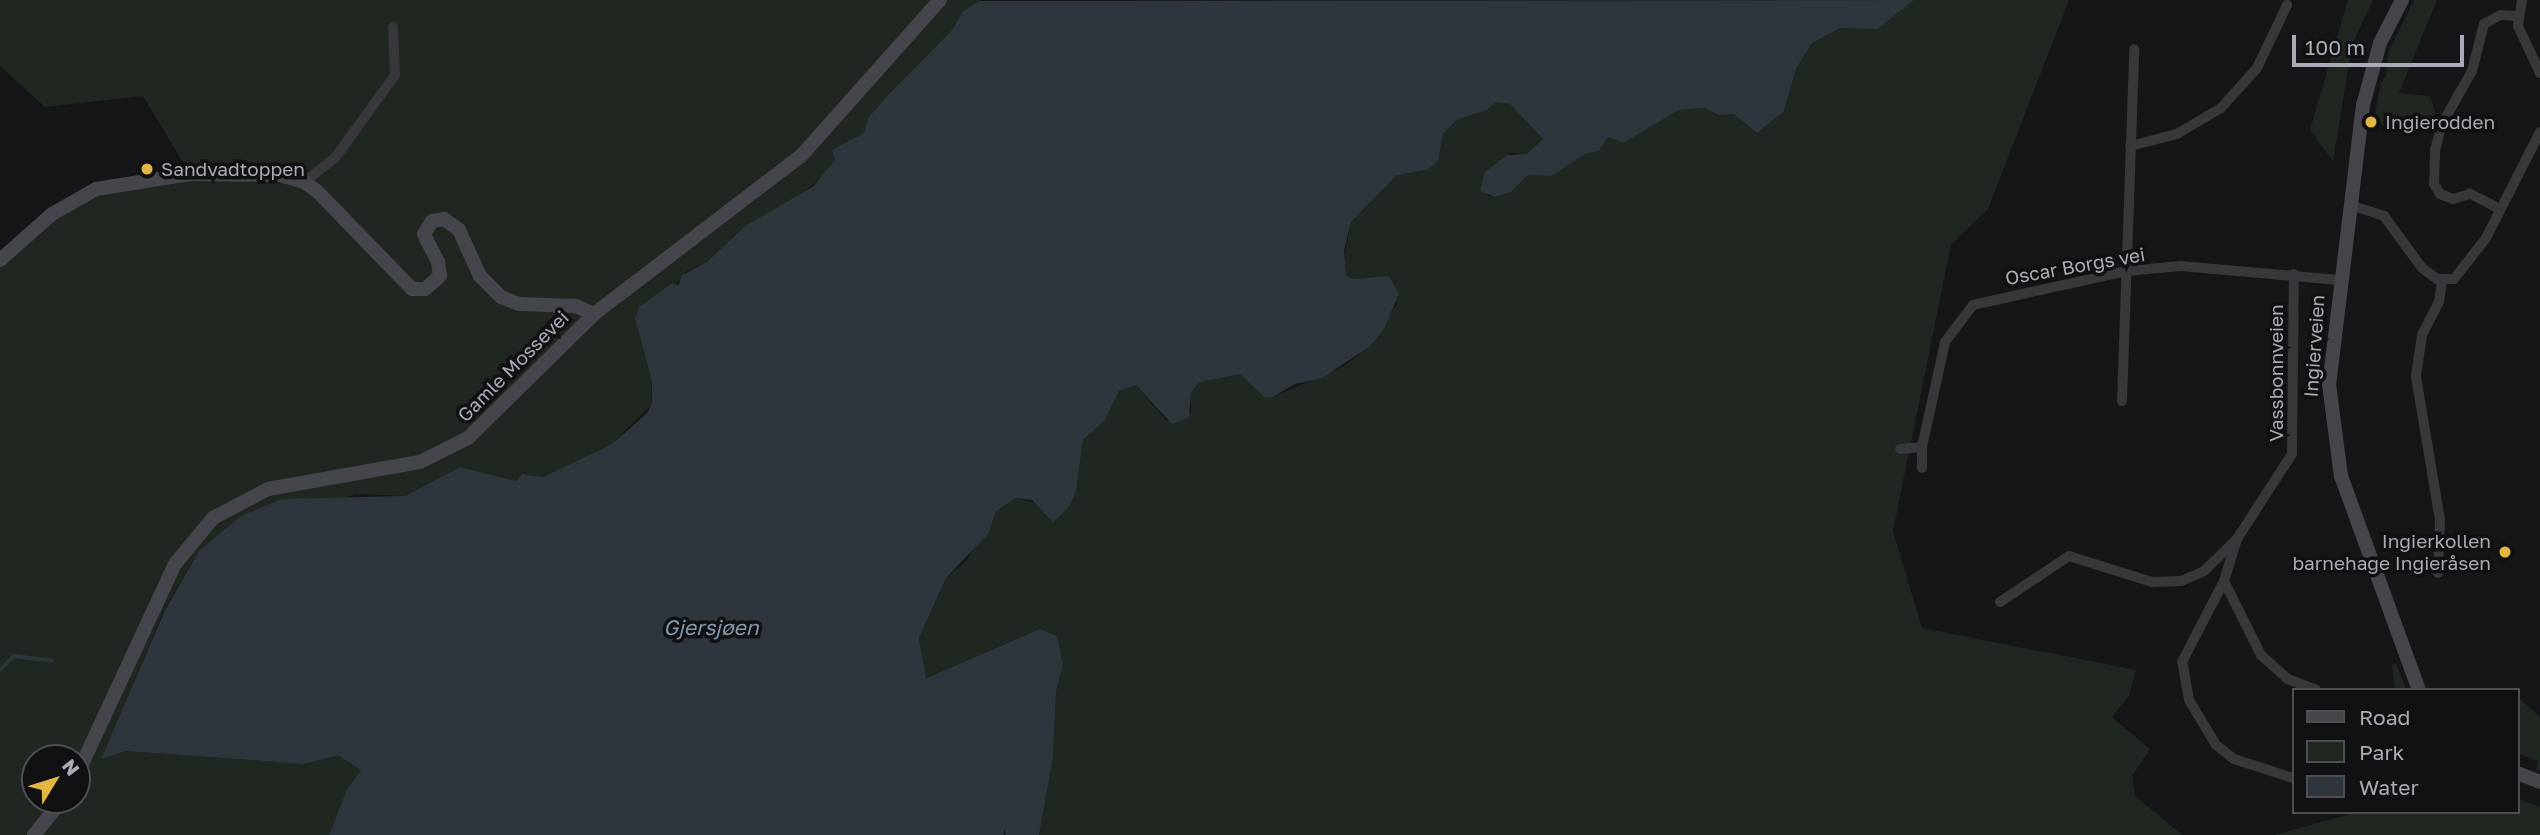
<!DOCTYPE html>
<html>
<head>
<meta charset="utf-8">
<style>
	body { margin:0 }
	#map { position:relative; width:2540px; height:835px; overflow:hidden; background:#161517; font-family:"Golos Text",sans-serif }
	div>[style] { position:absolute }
	.green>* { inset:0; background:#202721 }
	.water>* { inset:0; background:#2f353c }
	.stream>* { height:3.5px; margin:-1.75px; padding:0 1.75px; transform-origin:1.75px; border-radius:1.75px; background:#2f353c }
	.minor>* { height:10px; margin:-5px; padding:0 5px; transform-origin:5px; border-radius:5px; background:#37373c }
	.secondary>* { height:14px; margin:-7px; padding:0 7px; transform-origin:7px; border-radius:7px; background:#45464c }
	.dots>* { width:19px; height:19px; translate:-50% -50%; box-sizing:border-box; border:4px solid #111012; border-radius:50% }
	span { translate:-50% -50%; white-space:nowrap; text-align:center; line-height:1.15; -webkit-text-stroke:7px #111012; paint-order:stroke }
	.poi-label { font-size:19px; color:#a9acb6 }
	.left { translate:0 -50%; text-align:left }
	.right { translate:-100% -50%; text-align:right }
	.street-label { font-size:19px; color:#a9acb6 }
	.water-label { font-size:21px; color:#8397ae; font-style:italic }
	.legend { position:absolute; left:2292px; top:688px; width:228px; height:126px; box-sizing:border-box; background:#111012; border:2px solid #4e4e54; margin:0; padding:9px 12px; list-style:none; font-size:21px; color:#a9acb6 }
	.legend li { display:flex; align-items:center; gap:14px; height:35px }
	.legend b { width:35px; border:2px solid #4e4e54 }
	.north { position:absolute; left:21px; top:744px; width:70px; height:70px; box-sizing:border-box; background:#111012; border:2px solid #4e4e54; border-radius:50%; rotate:52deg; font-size:19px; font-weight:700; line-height:28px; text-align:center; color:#a9acb6 }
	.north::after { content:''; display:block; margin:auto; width:24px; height:32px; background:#e2b643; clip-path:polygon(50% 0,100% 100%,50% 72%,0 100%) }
	.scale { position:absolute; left:2292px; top:35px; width:172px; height:32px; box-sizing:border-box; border:4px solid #a9acb6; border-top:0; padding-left:9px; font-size:21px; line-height:24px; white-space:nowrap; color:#a9acb6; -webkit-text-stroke:5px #111012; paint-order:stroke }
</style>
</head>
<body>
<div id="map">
	<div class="green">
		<div style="clip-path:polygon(evenodd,0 0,981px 0,962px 12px,953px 29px,887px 96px,868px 118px,865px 133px,833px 150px,835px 160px,825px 176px,786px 205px,745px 226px,708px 261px,687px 271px,637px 326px,652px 382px,651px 406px,610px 445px,543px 477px,522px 474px,516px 481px,460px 467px,405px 496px,356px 494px,199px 551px,164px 610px,102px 758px,126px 751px,304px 764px,338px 754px,361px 770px,347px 789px,329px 835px,0 835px,0 260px,75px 199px,190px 174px,143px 96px,45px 107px,0 66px,0 0,35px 758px,77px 758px,77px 800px,35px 800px,35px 758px)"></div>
		<div style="clip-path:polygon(1914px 0,2069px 0,1988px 209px,1951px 245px,1893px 531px,1922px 628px,2136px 670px,2129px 696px,2112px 717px,2150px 749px,2132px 776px,2135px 796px,2182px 835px,1039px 835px,1053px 758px,1056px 692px,1063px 664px,1040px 629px,925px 678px,919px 638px,946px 578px,967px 560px,996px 511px,1016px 498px,1039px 504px,1076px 492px,1083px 440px,1105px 420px,1119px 391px,1131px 383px,1136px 385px,1167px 421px,1191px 413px,1191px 392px,1200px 382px,1240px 373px,1265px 398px,1273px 397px,1344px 366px,1369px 347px,1397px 304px,1389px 276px,1351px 279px,1346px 275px,1342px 268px,1351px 222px,1396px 176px,1429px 169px,1437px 161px,1443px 134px,1458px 119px,1496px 101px,1510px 104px,1543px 139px,1527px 154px,1511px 153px,1496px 163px,1488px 196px,1495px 197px,1511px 192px,1528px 175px,1552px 176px,1585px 154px,1599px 151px,1608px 137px,1623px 143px,1679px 110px,1705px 108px,1718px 115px,1734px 114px,1758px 132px,1784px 111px,1796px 69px,1812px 43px,1840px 28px,1878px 29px)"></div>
		<div style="clip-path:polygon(2348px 0,2373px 0,2352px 45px,2333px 161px,2310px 130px)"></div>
		<div style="clip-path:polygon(2414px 0,2437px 0,2399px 93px,2430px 96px,2435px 111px,2432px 129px,2383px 127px,2375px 113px,2381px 82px,2386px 77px,2388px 53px)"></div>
		<div style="clip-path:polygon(2396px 663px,2404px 684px,2407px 690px,2395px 690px,2392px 665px)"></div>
		<div style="clip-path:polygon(2517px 696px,2540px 717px,2540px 771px,2536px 770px,2538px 761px,2517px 753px)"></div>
		<div style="clip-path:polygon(2517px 799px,2540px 807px,2540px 835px,2274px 835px,2358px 812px,2517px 812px)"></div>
	</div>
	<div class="water">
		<div style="clip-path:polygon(1914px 0,1878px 29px,1840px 28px,1812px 43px,1796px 69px,1784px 111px,1757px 133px,1734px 114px,1718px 115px,1705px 108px,1679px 110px,1623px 143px,1608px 137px,1599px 151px,1585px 154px,1552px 176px,1528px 175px,1511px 192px,1495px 197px,1480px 191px,1485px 172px,1507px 155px,1527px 154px,1543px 139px,1510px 104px,1496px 102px,1487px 110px,1458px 119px,1443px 134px,1438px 161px,1429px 169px,1396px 176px,1351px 222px,1344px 251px,1346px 275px,1352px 279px,1389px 276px,1399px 294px,1383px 331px,1369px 347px,1322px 378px,1295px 384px,1273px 397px,1265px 398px,1240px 374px,1200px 382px,1191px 392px,1189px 418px,1172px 424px,1136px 385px,1119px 391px,1105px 420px,1083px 440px,1076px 492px,1068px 508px,1053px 522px,1032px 500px,1016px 498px,996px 511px,988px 534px,946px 578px,919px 638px,926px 678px,1040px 629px,1057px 636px,1063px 664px,1056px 692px,1053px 758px,1039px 835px,1006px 835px,1004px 829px,1004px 835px,329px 835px,347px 789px,361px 770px,338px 755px,304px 764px,126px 751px,101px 759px,165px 610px,199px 551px,241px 516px,282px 499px,405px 496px,460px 467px,516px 481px,522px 474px,543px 477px,610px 445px,627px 431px,648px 412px,652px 402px,652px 382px,635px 318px,639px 307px,671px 284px,679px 285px,681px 276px,708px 261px,745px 226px,814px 186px,835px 160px,832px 150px,864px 133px,868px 118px,887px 96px,953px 29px,962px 12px,979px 1px)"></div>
	</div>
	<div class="stream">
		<div style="left:0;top:670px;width:20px;rotate:-45deg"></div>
		<div style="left:14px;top:656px;width:38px;rotate:7deg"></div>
	</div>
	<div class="minor">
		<div style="left:2522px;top:0;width:26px;rotate:99deg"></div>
		<div style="left:2518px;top:26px;width:52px;rotate:64.9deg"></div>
		<div style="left:2130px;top:146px;width:49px;rotate:-14.3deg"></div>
		<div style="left:2177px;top:134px;width:51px;rotate:-30.6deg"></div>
		<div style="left:2221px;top:108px;width:54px;rotate:-48deg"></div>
		<div style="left:2257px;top:68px;width:70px;rotate:-64.5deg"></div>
		<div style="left:304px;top:182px;width:39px;rotate:-38deg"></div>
		<div style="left:335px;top:158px;width:102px;rotate:-54.1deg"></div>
		<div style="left:395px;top:75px;width:48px;rotate:-92.4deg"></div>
		<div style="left:2349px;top:205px;width:37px;rotate:17deg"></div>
		<div style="left:2384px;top:216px;width:64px;rotate:53.8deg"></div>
		<div style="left:2422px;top:268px;width:19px;rotate:36deg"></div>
		<div style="left:2437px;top:279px;width:17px"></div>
		<div style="left:2454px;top:279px;width:52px;rotate:-52deg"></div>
		<div style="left:2486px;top:238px;width:119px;rotate:-63deg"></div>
		<div style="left:2500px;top:209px;width:34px;rotate:-153deg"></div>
		<div style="left:2470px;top:194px;width:18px;rotate:164deg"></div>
		<div style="left:2453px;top:199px;width:14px;rotate:-159deg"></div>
		<div style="left:2440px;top:194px;width:12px;rotate:-121deg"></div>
		<div style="left:2434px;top:184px;width:34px;rotate:-88deg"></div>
		<div style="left:2435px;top:150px;width:27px;rotate:-75deg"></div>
		<div style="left:2442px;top:124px;width:61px;rotate:-60.5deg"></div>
		<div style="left:2472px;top:71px;width:49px;rotate:-75.7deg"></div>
		<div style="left:2484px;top:24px;width:18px;rotate:-29deg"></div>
		<div style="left:2500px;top:15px;width:18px;rotate:3deg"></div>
		<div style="left:2122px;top:401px;width:352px;rotate:-88deg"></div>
		<div style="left:1900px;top:449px;width:22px;rotate:-5deg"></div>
		<div style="left:1922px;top:468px;width:21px;rotate:-90deg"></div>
		<div style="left:1922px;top:447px;width:107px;rotate:-77.6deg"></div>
		<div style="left:1945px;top:342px;width:46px;rotate:-52.9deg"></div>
		<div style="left:1973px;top:305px;width:157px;rotate:-12.5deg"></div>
		<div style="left:2126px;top:271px;width:55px;rotate:-5.2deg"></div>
		<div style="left:2181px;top:266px;width:158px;rotate:5.1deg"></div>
		<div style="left:2438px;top:573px;width:53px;rotate:-87.8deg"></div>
		<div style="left:2440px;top:520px;width:146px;rotate:-99.5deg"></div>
		<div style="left:2416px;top:376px;width:41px;rotate:-81.7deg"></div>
		<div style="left:2422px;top:335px;width:38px;rotate:-63deg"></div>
		<div style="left:2439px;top:301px;width:20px;rotate:-81deg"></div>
		<div style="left:2224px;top:581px;width:83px;rotate:63.4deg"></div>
		<div style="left:2261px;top:655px;width:36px;rotate:42deg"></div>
		<div style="left:2288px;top:679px;width:30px;rotate:21deg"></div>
		<div style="left:2000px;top:602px;width:83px;rotate:-33.7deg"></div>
		<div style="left:2069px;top:556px;width:87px;rotate:17.4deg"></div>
		<div style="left:2152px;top:582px;width:29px;rotate:-2deg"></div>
		<div style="left:2181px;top:581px;width:25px;rotate:-23deg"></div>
		<div style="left:2204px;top:571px;width:45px;rotate:-44.1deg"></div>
		<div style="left:2293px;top:778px;width:62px;rotate:-162.1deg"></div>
		<div style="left:2234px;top:759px;width:23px;rotate:-142deg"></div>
		<div style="left:2216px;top:745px;width:52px;rotate:-121deg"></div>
		<div style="left:2189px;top:700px;width:39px;rotate:-100deg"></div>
		<div style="left:2182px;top:662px;width:91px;rotate:-62.6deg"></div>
		<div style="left:2224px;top:581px;width:44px;rotate:-72.8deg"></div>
		<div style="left:2237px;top:539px;width:101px;rotate:-57.1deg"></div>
		<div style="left:2292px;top:454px;width:180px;rotate:-89.4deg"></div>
	</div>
	<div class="secondary">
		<div style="left:2402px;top:0;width:48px;rotate:117.1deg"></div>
		<div style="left:2380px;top:43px;width:64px;rotate:105.3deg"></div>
		<div style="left:2363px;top:105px;width:281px;rotate:96.9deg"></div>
		<div style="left:2329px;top:384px;width:93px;rotate:82.6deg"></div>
		<div style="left:2341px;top:476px;width:228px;rotate:70deg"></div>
		<div style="left:0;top:260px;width:69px;rotate:-41.5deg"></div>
		<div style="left:52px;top:214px;width:51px;rotate:-29.6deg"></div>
		<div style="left:96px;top:189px;width:95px;rotate:-9.1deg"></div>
		<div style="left:190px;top:174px;width:90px;rotate:0.6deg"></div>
		<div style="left:280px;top:175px;width:25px;rotate:16deg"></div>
		<div style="left:304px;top:182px;width:16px;rotate:35deg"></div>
		<div style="left:317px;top:191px;width:136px;rotate:45.9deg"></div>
		<div style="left:412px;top:289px;width:13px"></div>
		<div style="left:425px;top:289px;width:20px;rotate:-41deg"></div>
		<div style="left:440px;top:276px;width:14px;rotate:-98deg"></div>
		<div style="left:438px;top:262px;width:31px;rotate:-117deg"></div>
		<div style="left:424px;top:234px;width:15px;rotate:-58deg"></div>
		<div style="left:432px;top:221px;width:12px;rotate:-9deg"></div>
		<div style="left:444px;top:219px;width:19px;rotate:36deg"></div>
		<div style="left:459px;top:230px;width:51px;rotate:65.5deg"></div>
		<div style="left:480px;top:276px;width:30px;rotate:45deg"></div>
		<div style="left:501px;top:297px;width:19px;rotate:21deg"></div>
		<div style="left:519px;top:304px;width:57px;rotate:2deg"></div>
		<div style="left:576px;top:306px;width:20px;rotate:24deg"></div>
		<div style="left:2517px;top:773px;width:25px;rotate:21deg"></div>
		<div style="left:77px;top:775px;width:233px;rotate:-65.1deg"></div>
		<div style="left:175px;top:564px;width:60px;rotate:-50.4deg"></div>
		<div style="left:213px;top:518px;width:62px;rotate:-27.8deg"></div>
		<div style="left:268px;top:489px;width:154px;rotate:-10.1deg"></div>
		<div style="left:420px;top:462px;width:54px;rotate:-26.6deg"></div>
		<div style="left:468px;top:438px;width:177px;rotate:-44.5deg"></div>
		<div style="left:594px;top:314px;width:260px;rotate:-37.4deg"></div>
		<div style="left:801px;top:156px;width:209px;rotate:-48.3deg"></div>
		<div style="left:34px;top:835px;width:45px;rotate:-51.3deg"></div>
	</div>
	<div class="dots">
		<div style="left:2371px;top:122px;background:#e2b643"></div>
		<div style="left:147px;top:169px;background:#e2b643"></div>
		<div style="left:2505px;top:552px;background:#e2b643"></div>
	</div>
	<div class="poi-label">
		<span class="left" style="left:2385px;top:122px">Ingierodden</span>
		<span class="left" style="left:161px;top:169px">Sandvadtoppen</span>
		<span class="right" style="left:2491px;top:552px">Ingierkollen<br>barnehage Ingieråsen</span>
	</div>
	<div class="street-label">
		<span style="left:2075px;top:266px;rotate:-10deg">Oscar Borgs vei</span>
		<span style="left:2314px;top:346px;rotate:-86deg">Ingierveien</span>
		<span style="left:513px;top:366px;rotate:-45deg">Gamle Mossevei</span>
		<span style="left:2276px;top:373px;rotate:-90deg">Vassbonnveien</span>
	</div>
	<div class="water-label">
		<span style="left:711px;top:627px">Gjersjøen</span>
	</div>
	<ul class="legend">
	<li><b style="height:9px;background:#45464c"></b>Road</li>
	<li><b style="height:19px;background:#202721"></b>Park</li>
	<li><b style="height:19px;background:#2f353c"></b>Water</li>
	</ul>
	<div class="north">N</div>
	<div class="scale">100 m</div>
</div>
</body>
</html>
